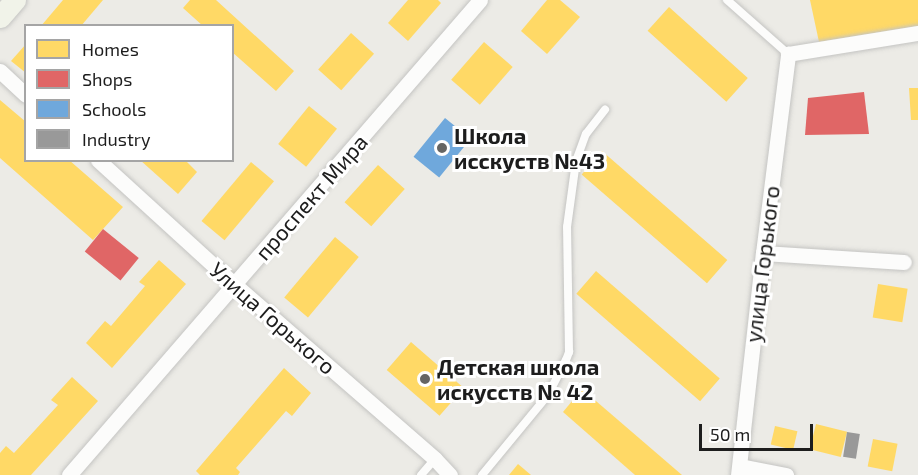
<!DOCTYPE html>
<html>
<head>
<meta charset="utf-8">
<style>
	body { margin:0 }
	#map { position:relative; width:918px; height:475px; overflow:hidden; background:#ecebe6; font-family:"Exo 2",sans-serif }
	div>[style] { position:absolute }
	.homes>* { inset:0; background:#ffd966; transform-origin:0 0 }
	.shops>* { inset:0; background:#e06666; transform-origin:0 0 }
	.schools>* { inset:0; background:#6fa8dc; transform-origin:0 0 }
	.industry>* { inset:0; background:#999; transform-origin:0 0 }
	.roads { filter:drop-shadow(0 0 2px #c4c4c2) drop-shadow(0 0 2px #c4c4c2) }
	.lane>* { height:8px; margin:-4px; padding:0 4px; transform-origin:4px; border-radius:4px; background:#fcfcfb }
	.street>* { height:15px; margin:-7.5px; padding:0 7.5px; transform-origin:7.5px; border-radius:7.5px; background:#fcfcfb }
	.secondary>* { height:21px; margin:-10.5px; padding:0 10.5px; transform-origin:10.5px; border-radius:10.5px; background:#f1f3e9 }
	.dots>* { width:16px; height:16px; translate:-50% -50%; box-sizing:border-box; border:3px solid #fff; border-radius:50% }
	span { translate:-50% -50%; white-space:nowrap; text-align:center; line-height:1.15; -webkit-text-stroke:6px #fff; paint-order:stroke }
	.poi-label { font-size:22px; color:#1d1d1d; font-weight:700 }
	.left { translate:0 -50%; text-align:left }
	.street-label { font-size:22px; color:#1d1d1d }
	.legend { position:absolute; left:24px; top:24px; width:210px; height:138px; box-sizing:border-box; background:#fff; border:2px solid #a5a5a5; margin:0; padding:8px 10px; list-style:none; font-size:18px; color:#1d1d1d }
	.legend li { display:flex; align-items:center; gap:12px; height:30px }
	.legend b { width:30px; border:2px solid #a5a5a5 }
	.scale { position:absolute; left:699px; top:424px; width:114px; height:27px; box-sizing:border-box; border:3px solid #1d1d1d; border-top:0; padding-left:8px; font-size:18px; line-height:21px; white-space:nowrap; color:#1d1d1d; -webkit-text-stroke:4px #fff; paint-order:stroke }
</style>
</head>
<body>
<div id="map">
	<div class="homes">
		<div style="clip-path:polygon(63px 0,103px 0,81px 26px,41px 26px)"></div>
		<div style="clip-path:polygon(190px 0,216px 0,294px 71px,276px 91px,232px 52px,232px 26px,203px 26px,183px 8px)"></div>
		<div style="clip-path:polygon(408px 0,438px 0,441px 3px,408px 41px,388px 23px)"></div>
		<div style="clip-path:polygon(547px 0,560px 0,580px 17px,547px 54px,521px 31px)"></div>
		<div style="clip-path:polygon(810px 0,918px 0,918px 26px,819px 42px)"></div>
		<div style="left:669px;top:7px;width:106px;height:32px;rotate:42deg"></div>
		<div style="left:351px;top:33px;width:31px;height:49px;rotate:42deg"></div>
		<div style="left:484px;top:42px;width:38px;height:50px;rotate:41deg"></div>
		<div style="clip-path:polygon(26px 44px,26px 73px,11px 61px)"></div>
		<div style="clip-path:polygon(909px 88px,918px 88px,918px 120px,911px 120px)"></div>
		<div style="clip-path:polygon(0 100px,26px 122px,26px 160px,69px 160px,123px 207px,93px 240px,0 158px)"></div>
		<div style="left:309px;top:106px;width:36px;height:49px;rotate:39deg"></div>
		<div style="left:602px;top:151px;width:166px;height:31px;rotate:41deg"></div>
		<div style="clip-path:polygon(140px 160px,185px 160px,197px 172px,178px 194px)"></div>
		<div style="left:251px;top:162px;width:30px;height:77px;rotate:40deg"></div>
		<div style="left:378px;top:165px;width:36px;height:50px;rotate:42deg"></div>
		<div style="left:335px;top:237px;width:31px;height:79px;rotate:40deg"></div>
		<div style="clip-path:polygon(159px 260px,186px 284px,112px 368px,86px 343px,105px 321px,111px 326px,145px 286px,139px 282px)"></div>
		<div style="left:596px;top:271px;width:164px;height:30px;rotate:41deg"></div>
		<div style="left:878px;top:284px;width:30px;height:34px;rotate:9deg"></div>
		<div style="left:411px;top:342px;width:70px;height:37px;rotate:41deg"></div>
		<div style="clip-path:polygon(284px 368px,311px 393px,292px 416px,286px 411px,236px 468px,240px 472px,238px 475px,200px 475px,196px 471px)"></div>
		<div style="clip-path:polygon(72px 377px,98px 401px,31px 475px,0 475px,0 453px,6px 446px,14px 453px,58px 405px,51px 400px)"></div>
		<div style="clip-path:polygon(582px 389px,682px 475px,635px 475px,563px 412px)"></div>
		<div style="left:816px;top:424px;width:32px;height:26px;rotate:14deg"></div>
		<div style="left:775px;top:426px;width:23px;height:19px;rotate:13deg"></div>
		<div style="left:873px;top:439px;width:25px;height:28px;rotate:11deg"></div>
		<div style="clip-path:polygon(518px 464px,531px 475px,509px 475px)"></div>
	</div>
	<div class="shops">
		<div style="clip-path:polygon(864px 92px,869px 134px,805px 135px,808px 98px)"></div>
		<div style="left:103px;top:229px;width:46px;height:29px;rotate:39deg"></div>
	</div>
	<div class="schools">
		<div style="left:445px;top:118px;width:33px;height:50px;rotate:39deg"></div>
	</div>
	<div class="industry">
		<div style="left:847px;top:432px;width:13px;height:25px;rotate:9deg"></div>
	</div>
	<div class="roads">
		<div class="lane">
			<div style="left:727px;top:0;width:81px;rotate:41.5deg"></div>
			<div style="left:421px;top:475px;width:21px;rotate:-49deg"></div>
			<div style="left:482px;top:475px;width:104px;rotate:-50.5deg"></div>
			<div style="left:548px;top:395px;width:39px;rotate:-63deg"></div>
			<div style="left:566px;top:360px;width:9px;rotate:-69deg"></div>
			<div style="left:569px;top:352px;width:125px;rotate:-90.9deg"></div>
			<div style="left:567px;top:227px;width:67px;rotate:-82.2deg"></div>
			<div style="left:576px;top:161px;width:29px;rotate:-70deg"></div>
			<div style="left:586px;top:134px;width:31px;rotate:-52deg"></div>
		</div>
		<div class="street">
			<div style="left:0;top:71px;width:35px;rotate:43deg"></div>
			<div style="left:98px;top:160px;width:185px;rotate:42.4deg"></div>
			<div style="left:235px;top:285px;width:265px;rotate:41deg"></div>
			<div style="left:435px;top:459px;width:22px;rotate:47deg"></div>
			<div style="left:763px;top:253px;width:141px;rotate:3.7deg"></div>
			<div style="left:740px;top:466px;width:47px;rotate:11.1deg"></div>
			<div style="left:69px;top:475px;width:628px;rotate:-49.13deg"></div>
			<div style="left:738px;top:475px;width:223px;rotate:-83.6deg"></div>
			<div style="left:763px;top:253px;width:201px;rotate:-82.8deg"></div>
			<div style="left:788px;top:54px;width:132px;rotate:-9.2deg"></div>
		</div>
		<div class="secondary">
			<div style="left:0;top:17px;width:23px;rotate:-49deg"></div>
		</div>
	</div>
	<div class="dots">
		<div style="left:442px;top:148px;background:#656563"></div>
		<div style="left:425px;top:379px;background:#656563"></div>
	</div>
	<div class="poi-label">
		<span class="left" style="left:454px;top:148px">Школа<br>исскуств №43</span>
		<span class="left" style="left:437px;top:379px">Детская школа<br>искусств № 42</span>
	</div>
	<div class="street-label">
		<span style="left:311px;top:197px;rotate:-49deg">проспект Мира</span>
		<span style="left:762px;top:264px;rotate:-83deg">улица Горького</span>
		<span style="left:273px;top:318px;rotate:41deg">Улица Горького</span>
	</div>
	<ul class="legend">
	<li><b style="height:16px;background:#ffd966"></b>Homes</li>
	<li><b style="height:16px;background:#e06666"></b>Shops</li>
	<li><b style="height:16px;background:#6fa8dc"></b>Schools</li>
	<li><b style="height:16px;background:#999"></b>Industry</li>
	</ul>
	<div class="scale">50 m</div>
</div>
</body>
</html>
